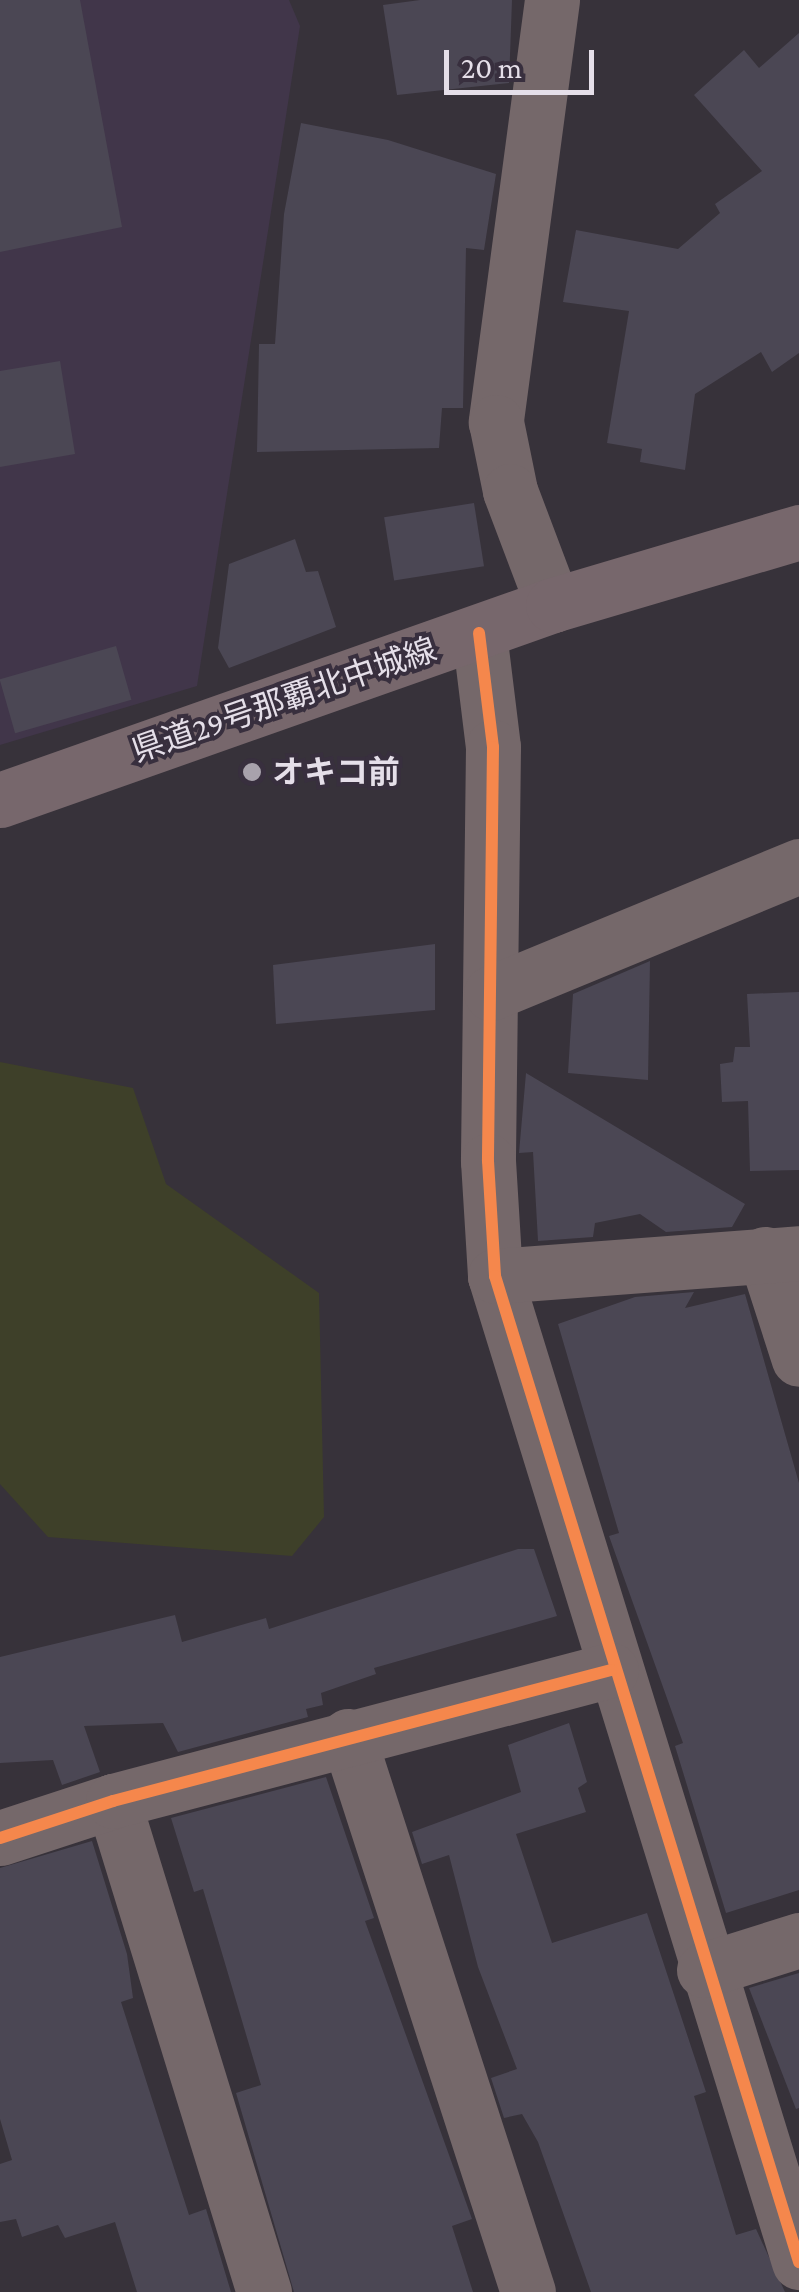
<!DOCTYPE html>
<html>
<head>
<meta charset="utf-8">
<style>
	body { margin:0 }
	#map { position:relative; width:799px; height:2292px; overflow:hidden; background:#37323a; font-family:"Crimson Pro","Noto Sans JP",serif }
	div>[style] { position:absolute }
	.built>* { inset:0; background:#41364a }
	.green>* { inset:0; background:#3e4029 }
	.building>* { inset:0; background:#4b4754; transform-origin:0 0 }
	.minor>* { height:55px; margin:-27.5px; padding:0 27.5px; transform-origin:27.5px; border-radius:27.5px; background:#75686a }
	.major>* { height:55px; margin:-27.5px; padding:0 27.5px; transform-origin:27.5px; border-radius:27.5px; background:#77676c }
	.cycleway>* { height:12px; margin:-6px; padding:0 6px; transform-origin:6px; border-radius:6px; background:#f5874c }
	.dots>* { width:28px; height:28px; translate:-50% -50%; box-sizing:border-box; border:5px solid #382f3e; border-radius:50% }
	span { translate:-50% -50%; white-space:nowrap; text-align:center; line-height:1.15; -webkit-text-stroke:8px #382f3e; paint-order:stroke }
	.street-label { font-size:32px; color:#e5dfe9 }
	.poi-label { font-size:32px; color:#e5dfe9; font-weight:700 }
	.left { translate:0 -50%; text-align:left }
	.scale { position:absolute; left:444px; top:50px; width:150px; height:45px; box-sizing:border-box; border:5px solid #e5dfe9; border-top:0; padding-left:12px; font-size:30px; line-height:35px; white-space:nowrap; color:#e5dfe9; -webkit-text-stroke:8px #382f3e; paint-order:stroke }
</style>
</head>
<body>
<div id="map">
	<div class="built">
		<div style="clip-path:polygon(0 0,289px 0,300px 26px,197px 686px,0 745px)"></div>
	</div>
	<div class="green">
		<div style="clip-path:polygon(0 1062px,133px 1088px,166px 1184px,319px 1293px,324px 1517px,292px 1556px,48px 1537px,0 1484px)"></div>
	</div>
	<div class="building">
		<div style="clip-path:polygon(0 0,80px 0,122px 227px,0 252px)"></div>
		<div style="clip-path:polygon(420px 0,512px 0,509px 83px,397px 95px,383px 5px)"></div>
		<div style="clip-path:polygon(799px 33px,799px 353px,772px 372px,761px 352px,695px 394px,685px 470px,640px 462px,642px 449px,607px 443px,629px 311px,563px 302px,576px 230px,678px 249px,720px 213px,715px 204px,762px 171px,694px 95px,744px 50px,759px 68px)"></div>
		<div style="clip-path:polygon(301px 123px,388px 140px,496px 174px,484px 250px,466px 248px,463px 408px,442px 408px,439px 448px,257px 452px,259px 344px,275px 344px,284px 214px)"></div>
		<div style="clip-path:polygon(60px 361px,75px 454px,0 467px,0 371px)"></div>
		<div style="left:474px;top:503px;width:64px;height:91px;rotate:81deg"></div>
		<div style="clip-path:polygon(295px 539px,306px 572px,318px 571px,336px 627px,229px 668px,218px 648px,229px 564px)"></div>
		<div style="left:116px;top:646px;width:56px;height:121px;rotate:74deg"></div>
		<div style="clip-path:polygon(435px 944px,435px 1010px,276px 1024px,273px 965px)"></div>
		<div style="clip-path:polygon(650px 961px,648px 1080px,568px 1073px,573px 994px)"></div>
		<div style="clip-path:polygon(799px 992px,799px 1170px,750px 1171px,748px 1101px,722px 1102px,720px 1064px,733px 1062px,735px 1047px,750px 1047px,747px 994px)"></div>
		<div style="clip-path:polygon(526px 1073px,745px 1204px,732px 1227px,666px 1232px,640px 1214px,595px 1223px,593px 1237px,538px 1241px,533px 1152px,519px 1153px)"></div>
		<div style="clip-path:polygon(694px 1292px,685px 1308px,745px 1294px,799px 1483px,799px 1890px,726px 1913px,675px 1746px,683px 1743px,609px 1536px,619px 1533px,558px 1324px,635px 1297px)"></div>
		<div style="clip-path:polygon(518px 1549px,534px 1549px,557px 1616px,374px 1668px,376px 1674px,321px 1693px,323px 1705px,306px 1709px,308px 1717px,178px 1752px,163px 1723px,84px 1726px,100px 1772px,62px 1785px,53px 1760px,0 1763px,0 1657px,175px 1615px,182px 1642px,266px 1618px,269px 1629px)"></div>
		<div style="clip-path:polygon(569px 1723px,587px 1782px,578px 1788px,586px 1812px,516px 1834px,552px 1943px,647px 1913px,706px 2092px,694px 2096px,736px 2235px,756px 2229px,785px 2292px,591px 2292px,538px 2142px,522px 2114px,504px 2118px,491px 2078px,517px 2069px,478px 1967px,449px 1855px,422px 1864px,412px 1832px,521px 1792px,508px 1745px)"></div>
		<div style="clip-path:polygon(326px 1777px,374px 1918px,365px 1921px,472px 2219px,452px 2226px,473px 2292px,294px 2292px,236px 2093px,261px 2085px,203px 1889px,194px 1892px,171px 1818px)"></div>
		<div style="clip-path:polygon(92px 1841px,127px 1954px,133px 1998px,121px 2002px,189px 2215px,206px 2209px,231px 2292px,137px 2292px,115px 2222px,65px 2238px,58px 2225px,22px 2237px,16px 2219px,0 2222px,0 2164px,12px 2160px,0 2119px,0 1868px)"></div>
		<div style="clip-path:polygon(799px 1973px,799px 2108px,796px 2109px,749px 1988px)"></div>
	</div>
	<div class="minor">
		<div style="left:552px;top:0;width:426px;rotate:97.6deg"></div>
		<div style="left:496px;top:422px;width:70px;rotate:78.5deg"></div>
		<div style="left:510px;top:491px;width:122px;rotate:69.3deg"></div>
		<div style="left:479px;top:633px;width:115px;rotate:83deg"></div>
		<div style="left:493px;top:747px;width:414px;rotate:90.7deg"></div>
		<div style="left:488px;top:1161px;width:115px;rotate:86.5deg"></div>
		<div style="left:495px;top:1276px;width:1032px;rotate:72.86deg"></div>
		<div style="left:491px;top:993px;width:333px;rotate:-22.4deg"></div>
		<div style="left:765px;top:1254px;width:110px;rotate:72.1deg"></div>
		<div style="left:495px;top:1276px;width:305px;rotate:-4.3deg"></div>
		<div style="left:348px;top:1736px;width:584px;rotate:72.06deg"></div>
		<div style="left:113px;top:1801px;width:514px;rotate:72.91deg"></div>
		<div style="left:0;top:1838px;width:119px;rotate:-18.1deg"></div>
		<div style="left:113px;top:1801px;width:515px;rotate:-14.74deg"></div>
		<div style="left:704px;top:1970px;width:100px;rotate:-17.5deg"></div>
	</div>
	<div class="major">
		<div style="left:0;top:800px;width:586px;rotate:-19.42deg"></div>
		<div style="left:553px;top:605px;width:257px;rotate:-16.5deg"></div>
	</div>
	<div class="cycleway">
		<div style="left:479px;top:633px;width:115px;rotate:83deg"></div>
		<div style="left:493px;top:747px;width:414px;rotate:90.7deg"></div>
		<div style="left:488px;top:1161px;width:115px;rotate:86.5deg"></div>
		<div style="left:495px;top:1276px;width:1032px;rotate:72.86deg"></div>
		<div style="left:0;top:1838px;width:119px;rotate:-18.1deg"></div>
		<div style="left:113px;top:1801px;width:515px;rotate:-14.74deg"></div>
	</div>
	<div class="dots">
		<div style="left:252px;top:772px;background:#a8a2ac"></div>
	</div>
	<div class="street-label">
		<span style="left:284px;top:700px;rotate:-19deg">県道29号那覇北中城線</span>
	</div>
	<div class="poi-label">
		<span class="left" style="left:272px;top:772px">オキコ前</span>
	</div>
	<div class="scale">20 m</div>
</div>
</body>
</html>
